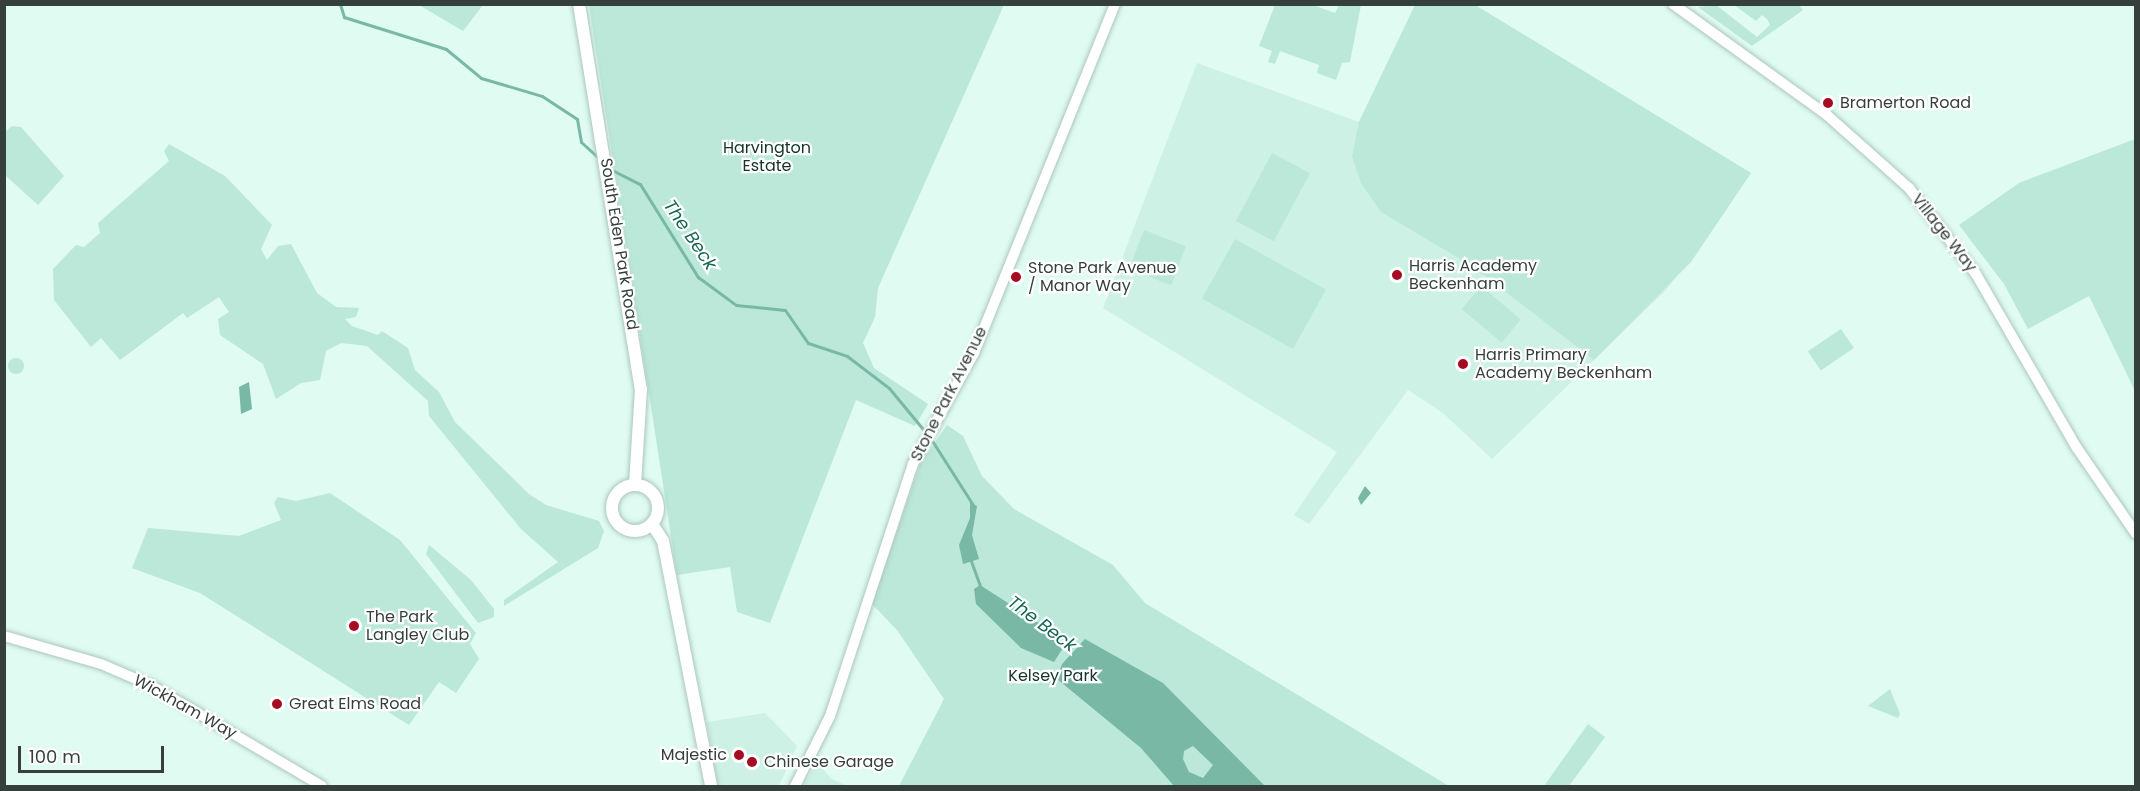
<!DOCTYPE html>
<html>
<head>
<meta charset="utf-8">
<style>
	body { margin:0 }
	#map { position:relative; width:2140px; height:791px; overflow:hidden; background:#dffbf2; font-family:Poppins,sans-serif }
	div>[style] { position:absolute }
	.built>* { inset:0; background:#cdf1e5 }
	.green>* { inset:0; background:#bbe8d9; transform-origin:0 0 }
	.round { border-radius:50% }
	.water>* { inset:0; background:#79b8a5 }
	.stream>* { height:3px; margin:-1.5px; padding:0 1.5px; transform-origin:1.5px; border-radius:1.5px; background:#79b8a5 }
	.roads { filter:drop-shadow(0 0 2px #acc6be) drop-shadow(0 0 2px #acc6be) }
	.tertiary>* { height:10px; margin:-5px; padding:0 5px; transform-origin:5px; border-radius:5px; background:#fff }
	.secondary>* { height:12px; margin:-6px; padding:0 6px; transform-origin:6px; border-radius:6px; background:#fff }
	.secondary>.ring { margin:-6px; padding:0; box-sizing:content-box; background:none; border:12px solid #fff; border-radius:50% }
	.dots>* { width:16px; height:16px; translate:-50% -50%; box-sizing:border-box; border:3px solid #fff; border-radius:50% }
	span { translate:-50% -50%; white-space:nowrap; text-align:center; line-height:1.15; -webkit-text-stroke:4.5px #fff; paint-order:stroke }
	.poi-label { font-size:16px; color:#35403c }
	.left { translate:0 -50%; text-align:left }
	.right { translate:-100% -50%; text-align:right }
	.park-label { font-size:16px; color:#14332a }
	.street-label { font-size:16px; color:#35403c }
	.water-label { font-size:18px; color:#176654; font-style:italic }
	.frame { position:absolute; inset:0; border:6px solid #35403c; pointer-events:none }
	.scale { position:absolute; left:18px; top:746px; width:146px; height:27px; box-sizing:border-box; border:3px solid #35403c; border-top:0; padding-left:8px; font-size:18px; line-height:21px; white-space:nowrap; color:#35403c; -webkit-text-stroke:4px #fff; paint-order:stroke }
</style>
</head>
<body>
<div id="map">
	<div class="built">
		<div style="clip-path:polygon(1415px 5px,1475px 5px,1751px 173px,1667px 289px,1492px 459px,1443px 413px,1408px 390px,1309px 524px,1294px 515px,1337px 452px,1103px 308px,1197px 63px,1359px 122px)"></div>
		<div style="clip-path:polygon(765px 713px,797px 746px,779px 786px,718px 786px,707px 722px)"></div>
		<div style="clip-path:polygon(817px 763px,832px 779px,847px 786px,803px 786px)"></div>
	</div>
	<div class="green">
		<div style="clip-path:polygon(419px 5px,483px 5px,463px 31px)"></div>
		<div style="clip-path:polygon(589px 5px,1004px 5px,878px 288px,875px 317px,863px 343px,874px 368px,928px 404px,915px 426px,856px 400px,770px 623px,737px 612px,730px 567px,677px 575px)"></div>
		<div style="clip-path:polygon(1275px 5px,1313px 5px,1335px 13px,1339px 5px,1361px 5px,1350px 62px,1342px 63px,1336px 80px,1317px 73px,1319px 65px,1280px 51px,1275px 64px,1268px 62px,1272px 51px,1259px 46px)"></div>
		<div style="clip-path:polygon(1415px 5px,1475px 5px,1751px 173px,1691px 262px,1594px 360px,1472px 266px,1381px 212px,1361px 183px,1352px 157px,1359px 122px)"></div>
		<div style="clip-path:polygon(1716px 5px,1757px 37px,1770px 25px,1767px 19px,1762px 15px,1756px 21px,1734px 5px,1799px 5px,1803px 10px,1752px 46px,1698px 7px)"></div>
		<div style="clip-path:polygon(12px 126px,21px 127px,64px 176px,38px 205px,5px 175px,5px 132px)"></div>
		<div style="clip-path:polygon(2135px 139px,2135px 391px,2089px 296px,2028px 329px,2004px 284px,1959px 225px,2019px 183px)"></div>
		<div style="clip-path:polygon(169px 144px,225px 176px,272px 225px,261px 249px,267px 260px,278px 246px,291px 244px,317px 293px,336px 307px,359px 308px,356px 317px,345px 319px,352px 326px,378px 335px,382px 331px,408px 348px,415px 370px,439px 392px,455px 422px,529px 494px,546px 505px,599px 521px,604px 531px,598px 548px,504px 606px,504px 600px,558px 562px,521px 529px,442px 432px,429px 416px,428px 401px,367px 346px,341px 343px,326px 351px,320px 380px,301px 383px,276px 399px,263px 364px,220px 335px,218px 319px,229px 312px,219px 297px,187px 318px,183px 313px,120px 360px,101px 338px,91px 347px,54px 300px,53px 269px,76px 245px,84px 247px,100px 233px,98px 223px,169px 161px,164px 151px)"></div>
		<div style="left:1272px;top:153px;width:43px;height:77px;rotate:28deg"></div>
		<div style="left:1144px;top:230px;width:45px;height:42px;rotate:21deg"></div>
		<div style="left:1235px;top:239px;width:104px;height:68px;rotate:29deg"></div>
		<div style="left:1481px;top:286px;width:52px;height:30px;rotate:40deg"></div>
		<div style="left:1841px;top:329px;width:23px;height:40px;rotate:56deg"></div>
		<div class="round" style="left:8px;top:358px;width:16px;height:16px"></div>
		<div style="clip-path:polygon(947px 425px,963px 436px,982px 476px,1014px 509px,1113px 565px,1145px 603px,1449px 786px,899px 786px,944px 699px,897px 630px,872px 604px,920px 464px)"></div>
		<div style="clip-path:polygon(330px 493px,400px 540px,476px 633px,470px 644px,479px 659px,456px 693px,439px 682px,409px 725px,200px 593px,132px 568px,148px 528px,239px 536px,281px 520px,274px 503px,278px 497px,296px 501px)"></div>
		<div style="clip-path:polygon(429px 545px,471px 580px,494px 609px,494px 617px,478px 623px,426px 554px)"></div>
		<div style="clip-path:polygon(1890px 689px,1900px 714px,1898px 718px,1868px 706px)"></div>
		<div style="clip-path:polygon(1588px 724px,1605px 737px,1569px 786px,1544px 786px)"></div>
	</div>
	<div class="water">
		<div style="clip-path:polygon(249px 382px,252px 409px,241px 414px,239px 387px)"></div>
		<div style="clip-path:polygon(1365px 486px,1371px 493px,1361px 505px,1358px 498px)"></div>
		<div style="clip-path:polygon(970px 502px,977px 506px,972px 535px,979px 559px,963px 564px,959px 545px,970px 518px)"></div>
		<div style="clip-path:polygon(980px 585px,1051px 631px,1063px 648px,1054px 662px,1021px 648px,976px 604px,974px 589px)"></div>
		<div style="clip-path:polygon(evenodd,1085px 639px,1163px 683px,1265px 786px,1174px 786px,1141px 748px,1057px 679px,1062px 664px,1085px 639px,1193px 746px,1213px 765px,1203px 778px,1189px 772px,1183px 759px,1184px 751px,1193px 746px)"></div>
	</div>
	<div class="stream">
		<div style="left:340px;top:4px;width:14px;rotate:73deg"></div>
		<div style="left:344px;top:17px;width:107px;rotate:17.4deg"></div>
		<div style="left:446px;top:49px;width:45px;rotate:39.6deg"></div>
		<div style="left:481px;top:78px;width:64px;rotate:16.4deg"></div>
		<div style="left:542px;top:96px;width:42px;rotate:33.3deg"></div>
		<div style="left:577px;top:119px;width:23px;rotate:80deg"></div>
		<div style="left:581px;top:142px;width:27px;rotate:42deg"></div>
		<div style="left:610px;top:169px;width:34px;rotate:27deg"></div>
		<div style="left:640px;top:184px;width:110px;rotate:58.1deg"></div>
		<div style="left:698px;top:277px;width:47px;rotate:36.4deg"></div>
		<div style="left:736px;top:305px;width:49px;rotate:5.8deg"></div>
		<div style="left:785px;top:310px;width:40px;rotate:55.1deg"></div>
		<div style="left:808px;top:343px;width:41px;rotate:18.4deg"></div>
		<div style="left:847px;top:356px;width:53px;rotate:37.3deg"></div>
		<div style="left:889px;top:388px;width:60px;rotate:50.4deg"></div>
		<div style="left:931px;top:439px;width:78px;rotate:57.5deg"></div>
		<div style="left:971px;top:561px;width:29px;rotate:70deg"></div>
	</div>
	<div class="roads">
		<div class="tertiary">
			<div style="left:1673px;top:4px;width:190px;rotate:35.8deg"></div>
			<div style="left:1827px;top:115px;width:110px;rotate:41.7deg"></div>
			<div style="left:1909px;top:188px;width:109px;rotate:52.1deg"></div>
			<div style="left:1976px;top:274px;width:201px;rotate:59.9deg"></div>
			<div style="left:2077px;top:448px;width:104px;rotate:55.5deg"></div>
			<div style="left:4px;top:636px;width:101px;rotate:16.1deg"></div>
			<div style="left:101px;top:664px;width:56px;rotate:23.3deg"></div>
			<div style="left:152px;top:686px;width:197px;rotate:30.5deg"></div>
			<div style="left:795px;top:786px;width:78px;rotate:-63.4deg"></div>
			<div style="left:830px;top:716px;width:265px;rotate:-71.8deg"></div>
			<div style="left:913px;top:464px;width:127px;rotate:-61.2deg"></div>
			<div style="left:974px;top:353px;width:376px;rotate:-68deg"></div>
		</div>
		<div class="secondary">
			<div style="left:579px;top:4px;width:390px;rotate:80.9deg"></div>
			<div style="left:641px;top:389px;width:95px;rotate:93.6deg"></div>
			<div class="ring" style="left:612px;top:485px;width:34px;height:34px"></div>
			<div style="left:652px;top:524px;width:20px;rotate:57deg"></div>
			<div style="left:663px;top:541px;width:250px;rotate:78.9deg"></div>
		</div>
	</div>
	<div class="dots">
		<div style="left:1828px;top:103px;background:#a50c21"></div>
		<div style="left:1397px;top:275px;background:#a50c21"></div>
		<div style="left:1016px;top:277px;background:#a50c21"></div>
		<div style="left:1463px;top:364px;background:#a50c21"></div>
		<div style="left:354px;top:626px;background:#a50c21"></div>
		<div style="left:277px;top:704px;background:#a50c21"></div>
		<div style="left:739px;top:755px;background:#a50c21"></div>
		<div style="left:752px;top:762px;background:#a50c21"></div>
	</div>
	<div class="poi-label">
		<span class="left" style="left:1840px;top:103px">Bramerton Road</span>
		<span class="left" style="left:1409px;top:275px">Harris Academy<br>Beckenham</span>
		<span class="left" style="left:1028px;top:277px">Stone Park Avenue<br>/ Manor Way</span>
		<span class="left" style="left:1475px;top:364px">Harris Primary<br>Academy Beckenham</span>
		<span class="left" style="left:366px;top:626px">The Park<br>Langley Club</span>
		<span class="left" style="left:289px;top:704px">Great Elms Road</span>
		<span class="right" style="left:727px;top:755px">Majestic</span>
		<span class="left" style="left:764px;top:762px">Chinese Garage</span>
	</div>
	<div class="park-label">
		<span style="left:767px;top:157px">Harvington<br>Estate</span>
		<span style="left:1053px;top:676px">Kelsey Park</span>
	</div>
	<div class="street-label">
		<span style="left:1944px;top:233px;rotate:52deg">Village Way</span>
		<span style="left:619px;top:244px;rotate:81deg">South Eden Park Road</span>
		<span style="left:949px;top:394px;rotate:-63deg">Stone Park Avenue</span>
		<span style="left:185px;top:707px;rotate:29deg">Wickham Way</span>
	</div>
	<div class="water-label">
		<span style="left:690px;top:235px;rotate:56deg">The Beck</span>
		<span style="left:1042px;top:624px;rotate:37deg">The Beck</span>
	</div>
	<div class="frame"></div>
	<div class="scale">100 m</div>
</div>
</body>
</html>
